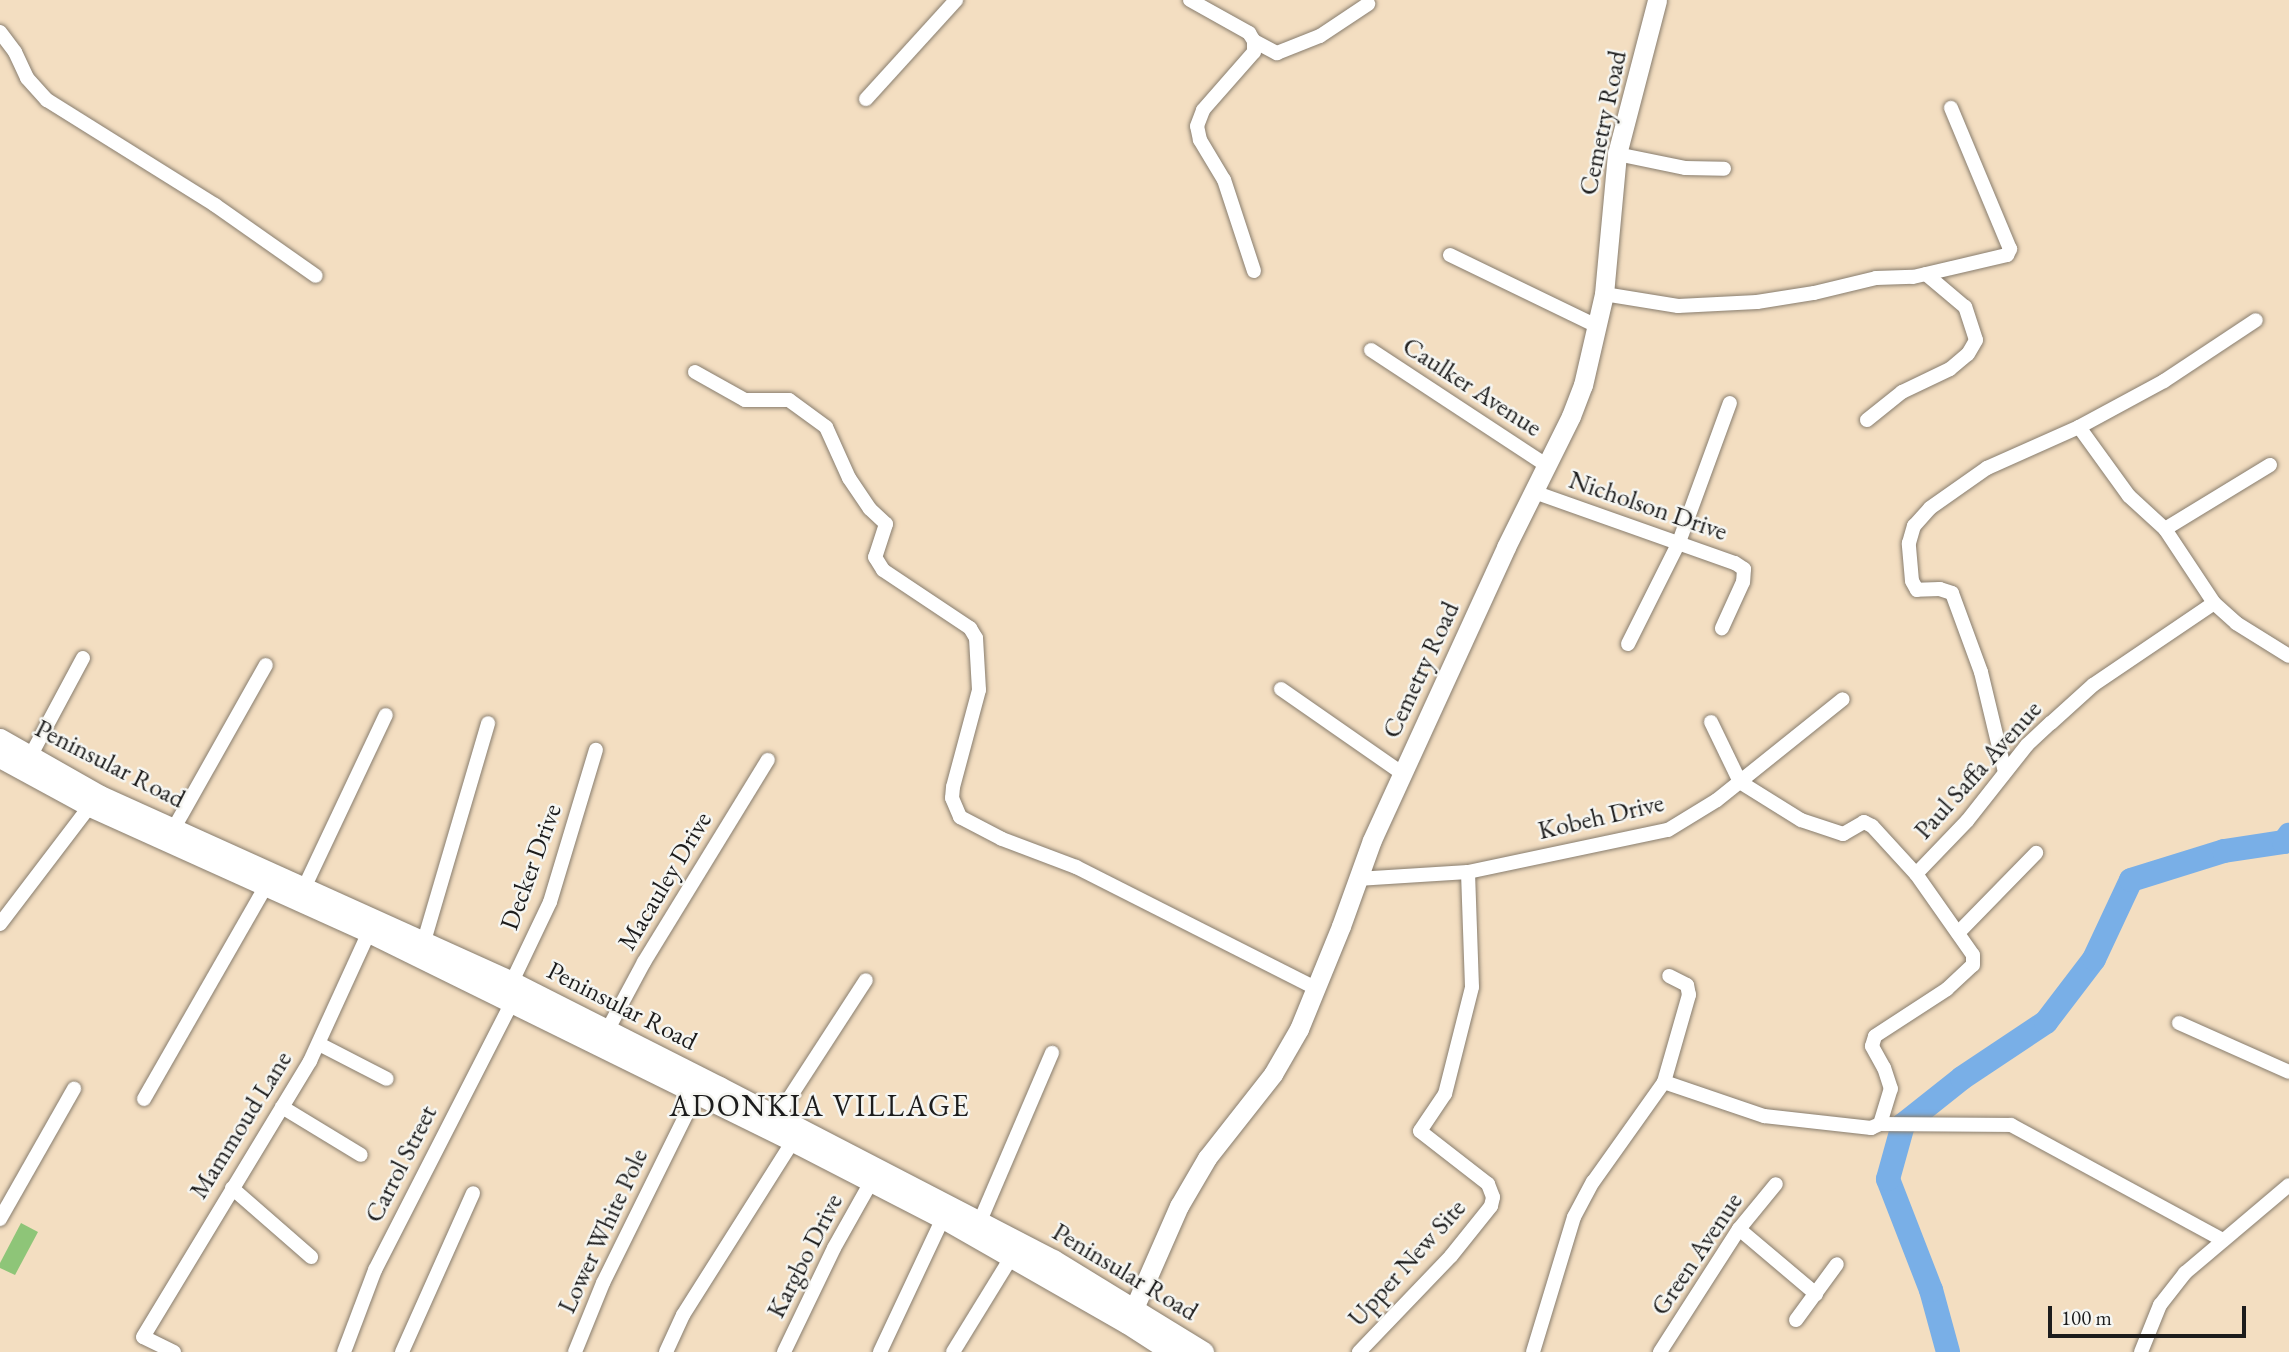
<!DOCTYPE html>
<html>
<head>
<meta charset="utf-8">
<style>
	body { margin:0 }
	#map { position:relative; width:2289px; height:1352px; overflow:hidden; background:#f3dec1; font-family:"EB Garamond",serif }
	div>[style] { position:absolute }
	.green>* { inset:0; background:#8ec578 }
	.river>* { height:24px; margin:-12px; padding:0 12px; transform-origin:12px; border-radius:12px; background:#79afe7 }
	.roads { filter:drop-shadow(0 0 2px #887d6e) drop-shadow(0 0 2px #887d6e) }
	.street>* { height:14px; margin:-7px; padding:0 7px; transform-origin:7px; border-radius:7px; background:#fff }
	.secondary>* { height:19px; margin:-9.5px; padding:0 9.5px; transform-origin:9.5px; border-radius:9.5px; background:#fff }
	.primary>* { height:21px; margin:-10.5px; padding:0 10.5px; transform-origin:10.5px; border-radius:10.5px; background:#fff }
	span { translate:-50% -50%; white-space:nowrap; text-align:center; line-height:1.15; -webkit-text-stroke:5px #f6f6f2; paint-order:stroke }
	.street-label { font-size:26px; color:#1c1c1c }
	.quarter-label { font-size:30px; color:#1c1c1c; letter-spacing:2px }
	.scale { position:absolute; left:2048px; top:1306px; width:198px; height:32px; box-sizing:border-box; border:4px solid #1c1c1c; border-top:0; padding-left:9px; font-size:21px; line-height:24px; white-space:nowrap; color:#1c1c1c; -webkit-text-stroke:5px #f6f6f2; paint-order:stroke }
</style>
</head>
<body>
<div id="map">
	<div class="green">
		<div style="clip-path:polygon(21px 1223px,38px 1232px,15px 1275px,0 1268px,0 1263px)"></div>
	</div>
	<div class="river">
		<div style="left:1948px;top:1352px;width:64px;rotate:-105.3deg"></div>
		<div style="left:1931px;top:1290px;width:119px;rotate:-111.2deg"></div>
		<div style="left:1888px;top:1179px;width:56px;rotate:-74.5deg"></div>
		<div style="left:1903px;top:1125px;width:75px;rotate:-38.5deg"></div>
		<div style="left:1962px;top:1078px;width:101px;rotate:-33.7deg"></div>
		<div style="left:2046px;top:1022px;width:79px;rotate:-52.7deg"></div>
		<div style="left:2094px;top:959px;width:87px;rotate:-64.9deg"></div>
		<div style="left:2131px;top:880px;width:97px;rotate:-17.3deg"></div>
		<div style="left:2224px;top:851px;width:61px;rotate:-8.5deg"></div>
		<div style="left:2284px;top:842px;width:9px;rotate:-54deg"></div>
	</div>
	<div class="roads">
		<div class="street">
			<div style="left:1190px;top:0;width:68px;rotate:29.2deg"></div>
			<div style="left:1249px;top:33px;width:9px;rotate:58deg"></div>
			<div style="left:1254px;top:41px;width:26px;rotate:28deg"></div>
			<div style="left:1277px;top:53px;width:46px;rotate:-21.6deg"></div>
			<div style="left:1320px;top:36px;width:58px;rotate:-33.7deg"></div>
			<div style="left:0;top:32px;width:25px;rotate:53deg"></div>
			<div style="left:15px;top:52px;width:29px;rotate:65deg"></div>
			<div style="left:27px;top:78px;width:30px;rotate:48deg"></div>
			<div style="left:47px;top:100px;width:198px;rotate:32deg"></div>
			<div style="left:215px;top:205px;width:123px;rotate:35.1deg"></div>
			<div style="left:866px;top:99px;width:134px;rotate:-47.7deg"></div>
			<div style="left:1617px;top:154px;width:69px;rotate:11.6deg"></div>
			<div style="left:1685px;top:168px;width:39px;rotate:1deg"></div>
			<div style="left:1450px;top:255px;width:163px;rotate:25.8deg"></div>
			<div style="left:1254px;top:271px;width:96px;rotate:-108.2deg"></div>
			<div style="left:1224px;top:180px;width:47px;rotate:-121deg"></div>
			<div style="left:1200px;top:140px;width:14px;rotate:-102deg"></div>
			<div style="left:1197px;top:126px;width:17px;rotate:-69deg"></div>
			<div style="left:1203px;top:110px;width:77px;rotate:-48.7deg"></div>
			<div style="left:1254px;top:52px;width:11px;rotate:-90deg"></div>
			<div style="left:1604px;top:294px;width:75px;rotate:9.2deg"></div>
			<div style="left:1678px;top:306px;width:79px;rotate:-2.9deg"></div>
			<div style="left:1757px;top:302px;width:58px;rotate:-9deg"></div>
			<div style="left:1814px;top:293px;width:64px;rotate:-13.6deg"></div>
			<div style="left:1876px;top:278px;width:37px;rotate:-2deg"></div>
			<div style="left:1913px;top:277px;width:97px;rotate:-13.2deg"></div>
			<div style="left:2007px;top:255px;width:7px;rotate:-63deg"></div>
			<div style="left:2010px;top:249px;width:153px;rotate:-112.7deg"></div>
			<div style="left:1371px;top:350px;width:209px;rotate:33.3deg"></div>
			<div style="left:695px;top:372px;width:57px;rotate:29.2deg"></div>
			<div style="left:745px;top:400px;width:44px"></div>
			<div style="left:789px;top:400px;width:46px;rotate:36.1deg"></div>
			<div style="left:826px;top:427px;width:56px;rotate:65.7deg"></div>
			<div style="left:849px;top:478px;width:37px;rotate:56deg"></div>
			<div style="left:870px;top:509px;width:22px;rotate:43deg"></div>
			<div style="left:886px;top:524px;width:35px;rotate:108deg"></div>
			<div style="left:875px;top:557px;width:15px;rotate:58deg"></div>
			<div style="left:883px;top:570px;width:105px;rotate:33.7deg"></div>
			<div style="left:970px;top:628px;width:12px;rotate:59deg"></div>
			<div style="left:976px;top:638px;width:52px;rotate:86.7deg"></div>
			<div style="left:979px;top:690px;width:100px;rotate:105deg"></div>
			<div style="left:953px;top:787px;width:11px;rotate:95deg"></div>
			<div style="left:952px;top:798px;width:21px;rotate:67deg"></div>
			<div style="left:960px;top:817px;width:47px;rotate:27.6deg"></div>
			<div style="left:1002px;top:839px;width:79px;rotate:20.7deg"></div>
			<div style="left:1076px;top:867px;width:270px;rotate:26.8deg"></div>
			<div style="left:1867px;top:420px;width:45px;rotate:-38.7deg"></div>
			<div style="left:1902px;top:392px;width:53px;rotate:-25.6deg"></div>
			<div style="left:1950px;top:369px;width:23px;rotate:-40deg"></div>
			<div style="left:1968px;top:354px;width:16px;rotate:-60deg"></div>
			<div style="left:1976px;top:340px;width:35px;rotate:-108deg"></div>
			<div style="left:1965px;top:307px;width:51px;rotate:-139.8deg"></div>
			<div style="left:2079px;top:427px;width:85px;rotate:54.1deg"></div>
			<div style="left:2129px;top:496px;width:49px;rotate:42.5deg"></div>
			<div style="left:2165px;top:529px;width:89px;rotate:56.5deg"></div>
			<div style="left:2214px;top:603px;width:30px;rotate:42deg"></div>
			<div style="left:2236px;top:623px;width:62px;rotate:31.9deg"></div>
			<div style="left:1534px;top:492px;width:213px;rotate:19.5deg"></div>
			<div style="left:1735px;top:563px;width:11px;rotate:34deg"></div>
			<div style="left:1744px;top:569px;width:13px;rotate:94deg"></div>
			<div style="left:1743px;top:582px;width:51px;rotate:114.5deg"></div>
			<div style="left:2165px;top:529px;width:123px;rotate:-31.4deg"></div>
			<div style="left:1628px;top:644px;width:114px;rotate:-63.4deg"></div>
			<div style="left:1679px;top:542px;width:148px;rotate:-69.9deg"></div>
			<div style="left:1281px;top:689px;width:147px;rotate:34.8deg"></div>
			<div style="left:1711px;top:722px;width:67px;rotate:64.2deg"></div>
			<div style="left:31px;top:755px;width:110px;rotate:-61.8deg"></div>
			<div style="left:2005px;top:772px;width:103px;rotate:-103.5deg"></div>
			<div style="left:1981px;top:672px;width:84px;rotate:-110.2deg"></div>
			<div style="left:1952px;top:593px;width:13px;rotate:-162deg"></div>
			<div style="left:1940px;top:589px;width:23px;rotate:178deg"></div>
			<div style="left:1917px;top:590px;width:10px;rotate:-119deg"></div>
			<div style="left:1912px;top:581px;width:38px;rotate:-95deg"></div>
			<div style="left:1909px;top:543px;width:18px;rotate:-74deg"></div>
			<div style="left:1914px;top:526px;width:24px;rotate:-48deg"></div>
			<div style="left:1930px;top:508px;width:70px;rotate:-35.1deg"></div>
			<div style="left:1987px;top:468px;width:101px;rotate:-24deg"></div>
			<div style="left:2079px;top:427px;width:97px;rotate:-28.4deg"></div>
			<div style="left:2164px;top:381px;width:110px;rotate:-33.5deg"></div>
			<div style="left:174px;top:828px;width:187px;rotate:-60.6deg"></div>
			<div style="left:1916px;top:874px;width:74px;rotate:-46.1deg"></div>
			<div style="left:1967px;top:821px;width:97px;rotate:-51.7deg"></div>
			<div style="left:2027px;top:745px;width:33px;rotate:-43deg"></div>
			<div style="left:2051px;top:723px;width:57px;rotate:-42.1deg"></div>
			<div style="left:2093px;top:685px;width:146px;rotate:-34.1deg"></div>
			<div style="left:1357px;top:879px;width:111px;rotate:-3.6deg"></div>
			<div style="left:1468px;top:872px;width:204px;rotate:-11.9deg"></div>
			<div style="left:1668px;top:830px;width:57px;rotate:-31.5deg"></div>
			<div style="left:1717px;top:800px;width:161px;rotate:-38.7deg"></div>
			<div style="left:305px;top:886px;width:189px;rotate:-64.7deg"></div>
			<div style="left:0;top:924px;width:148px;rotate:-52.7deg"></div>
			<div style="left:1958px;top:933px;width:112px;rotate:-45.7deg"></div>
			<div style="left:424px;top:941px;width:227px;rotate:-73.6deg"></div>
			<div style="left:509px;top:988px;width:95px;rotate:-64.5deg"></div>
			<div style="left:550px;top:902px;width:159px;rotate:-73.2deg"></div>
			<div style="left:2179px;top:1023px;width:120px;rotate:24deg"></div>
			<div style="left:607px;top:1031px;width:78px;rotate:-61.8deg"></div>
			<div style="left:644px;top:962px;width:237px;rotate:-58.5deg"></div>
			<div style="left:319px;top:1044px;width:76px;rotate:27.2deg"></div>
			<div style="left:1664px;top:1082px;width:106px;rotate:18.8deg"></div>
			<div style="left:1764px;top:1116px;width:108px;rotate:6.4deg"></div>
			<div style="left:1871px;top:1128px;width:10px;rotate:-24deg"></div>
			<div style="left:1880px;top:1124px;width:37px;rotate:-73deg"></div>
			<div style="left:1891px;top:1089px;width:22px;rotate:-108deg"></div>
			<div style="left:1884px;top:1068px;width:25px;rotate:-119deg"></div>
			<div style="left:1872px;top:1046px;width:10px;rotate:-73deg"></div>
			<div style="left:1875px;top:1036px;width:86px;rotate:-33.1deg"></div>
			<div style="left:1947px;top:989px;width:35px;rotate:-43deg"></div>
			<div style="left:1973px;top:965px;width:10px;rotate:-90deg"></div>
			<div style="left:1973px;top:955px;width:99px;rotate:-125.1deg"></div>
			<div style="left:1916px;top:874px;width:65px;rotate:-132.5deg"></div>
			<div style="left:1872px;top:826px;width:9px;rotate:-153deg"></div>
			<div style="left:1864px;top:822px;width:24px;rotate:150deg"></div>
			<div style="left:1843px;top:834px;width:44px;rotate:-161.6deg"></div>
			<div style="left:1801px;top:820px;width:72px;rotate:-148.1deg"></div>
			<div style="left:144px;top:1099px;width:245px;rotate:-60.2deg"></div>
			<div style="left:282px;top:1107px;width:92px;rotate:31.3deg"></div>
			<div style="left:777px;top:1117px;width:163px;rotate:-57deg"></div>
			<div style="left:1880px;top:1124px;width:131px;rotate:0.4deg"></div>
			<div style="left:2011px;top:1125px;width:241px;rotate:28.5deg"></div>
			<div style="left:232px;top:1188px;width:105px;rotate:41.1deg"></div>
			<div style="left:0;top:1219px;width:150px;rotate:-60.4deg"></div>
			<div style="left:980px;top:1221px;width:183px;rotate:-66.8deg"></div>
			<div style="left:1739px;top:1229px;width:101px;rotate:40.2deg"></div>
			<div style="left:1796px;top:1320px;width:69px;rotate:-53.8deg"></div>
			<div style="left:174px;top:1352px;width:34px;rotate:-154deg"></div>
			<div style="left:143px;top:1337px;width:323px;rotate:-58.8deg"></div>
			<div style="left:310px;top:1061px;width:142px;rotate:-65.4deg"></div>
			<div style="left:344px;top:1352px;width:88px;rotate:-69.3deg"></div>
			<div style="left:375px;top:1270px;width:301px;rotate:-62.9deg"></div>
			<div style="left:402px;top:1352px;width:174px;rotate:-65.9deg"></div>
			<div style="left:575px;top:1352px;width:74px;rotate:-67.9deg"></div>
			<div style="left:603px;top:1283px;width:212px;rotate:-63.7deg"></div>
			<div style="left:666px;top:1352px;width:41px;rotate:-65.3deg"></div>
			<div style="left:683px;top:1315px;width:206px;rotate:-57.7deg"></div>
			<div style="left:784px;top:1352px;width:115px;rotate:-64.3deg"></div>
			<div style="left:834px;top:1248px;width:76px;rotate:-60.7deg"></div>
			<div style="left:880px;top:1352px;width:148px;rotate:-64.8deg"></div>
			<div style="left:953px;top:1352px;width:113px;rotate:-58.4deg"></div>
			<div style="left:1359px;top:1352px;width:133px;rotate:-46.2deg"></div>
			<div style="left:1451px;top:1256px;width:64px;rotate:-51.3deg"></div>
			<div style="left:1491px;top:1206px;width:9px;rotate:-77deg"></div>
			<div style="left:1493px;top:1197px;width:14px;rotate:-111deg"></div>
			<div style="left:1488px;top:1184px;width:86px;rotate:-142.1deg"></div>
			<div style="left:1420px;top:1131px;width:45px;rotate:-56deg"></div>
			<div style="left:1445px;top:1094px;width:110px;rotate:-75.8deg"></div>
			<div style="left:1472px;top:987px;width:115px;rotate:-92deg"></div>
			<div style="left:1533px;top:1352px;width:141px;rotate:-73.1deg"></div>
			<div style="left:1574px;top:1217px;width:40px;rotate:-62deg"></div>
			<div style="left:1593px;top:1182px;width:123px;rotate:-54.6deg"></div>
			<div style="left:1664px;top:1082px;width:91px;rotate:-74deg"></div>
			<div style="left:1689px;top:995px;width:10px;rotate:-101deg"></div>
			<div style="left:1687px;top:985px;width:20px;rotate:-153deg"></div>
			<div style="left:1660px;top:1352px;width:146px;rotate:-57.3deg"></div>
			<div style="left:1739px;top:1229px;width:58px;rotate:-50.6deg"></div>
			<div style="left:2141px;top:1352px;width:51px;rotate:-68deg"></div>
			<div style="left:2160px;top:1305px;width:41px;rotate:-52deg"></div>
			<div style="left:2185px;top:1273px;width:136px;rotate:-40.2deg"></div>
		</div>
		<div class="secondary">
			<div style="left:1128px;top:1322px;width:127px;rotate:-66.3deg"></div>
			<div style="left:1179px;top:1206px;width:56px;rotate:-59.7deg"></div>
			<div style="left:1207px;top:1158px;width:107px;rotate:-51.8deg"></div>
			<div style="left:1273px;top:1074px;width:52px;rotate:-60deg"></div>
			<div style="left:1299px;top:1029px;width:111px;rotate:-67.8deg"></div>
			<div style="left:1341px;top:926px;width:91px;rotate:-70.2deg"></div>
			<div style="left:1372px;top:840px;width:322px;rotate:-65.4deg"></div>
			<div style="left:1506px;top:547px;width:146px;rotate:-63.6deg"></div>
			<div style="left:1571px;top:416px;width:33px;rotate:-69deg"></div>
			<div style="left:1583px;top:385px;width:93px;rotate:-77deg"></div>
			<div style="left:1604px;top:294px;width:141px;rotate:-84.7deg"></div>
			<div style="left:1617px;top:154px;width:159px;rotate:-75.4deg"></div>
		</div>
		<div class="primary">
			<div style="left:0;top:739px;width:115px;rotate:29.7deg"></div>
			<div style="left:100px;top:796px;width:452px;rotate:24.3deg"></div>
			<div style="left:512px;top:982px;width:232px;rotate:26.9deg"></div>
			<div style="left:719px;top:1087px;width:376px;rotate:27.4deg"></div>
			<div style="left:1053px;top:1260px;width:176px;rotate:31.5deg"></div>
			<div style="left:0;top:757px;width:102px;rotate:28.6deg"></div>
			<div style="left:90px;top:806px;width:306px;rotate:24.3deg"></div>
			<div style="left:369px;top:932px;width:473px;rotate:26.2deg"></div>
			<div style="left:793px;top:1141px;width:169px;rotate:27.2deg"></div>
			<div style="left:943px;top:1218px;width:212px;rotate:29.7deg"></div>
			<div style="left:1127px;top:1323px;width:54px;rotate:32.8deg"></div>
		</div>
	</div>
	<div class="street-label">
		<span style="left:1603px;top:123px;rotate:-78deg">Cemetry Road</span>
		<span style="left:1472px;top:387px;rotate:33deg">Caulker Avenue</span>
		<span style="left:1648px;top:506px;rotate:19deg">Nicholson Drive</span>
		<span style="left:1421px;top:670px;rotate:-65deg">Cemetry Road</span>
		<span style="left:110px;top:764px;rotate:27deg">Peninsular Road</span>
		<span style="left:1978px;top:770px;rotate:-48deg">Paul Saffa Avenue</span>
		<span style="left:1601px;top:817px;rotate:-13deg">Kobeh Drive</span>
		<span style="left:531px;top:867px;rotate:-70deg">Decker Drive</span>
		<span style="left:665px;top:881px;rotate:-59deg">Macauley Drive</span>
		<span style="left:622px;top:1006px;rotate:27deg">Peninsular Road</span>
		<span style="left:241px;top:1125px;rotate:-58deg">Mammoud Lane</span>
		<span style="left:401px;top:1164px;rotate:-63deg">Carrol Street</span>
		<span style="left:603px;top:1231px;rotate:-65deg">Lower White Pole</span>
		<span style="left:1697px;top:1254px;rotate:-56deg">Green Avenue</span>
		<span style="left:805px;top:1256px;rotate:-63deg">Kargbo Drive</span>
		<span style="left:1407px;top:1263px;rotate:-48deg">Upper New Site</span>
		<span style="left:1125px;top:1272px;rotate:31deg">Peninsular Road</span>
	</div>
	<div class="quarter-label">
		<span style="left:820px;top:1106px">ADONKIA VILLAGE</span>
	</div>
	<div class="scale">100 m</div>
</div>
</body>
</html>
